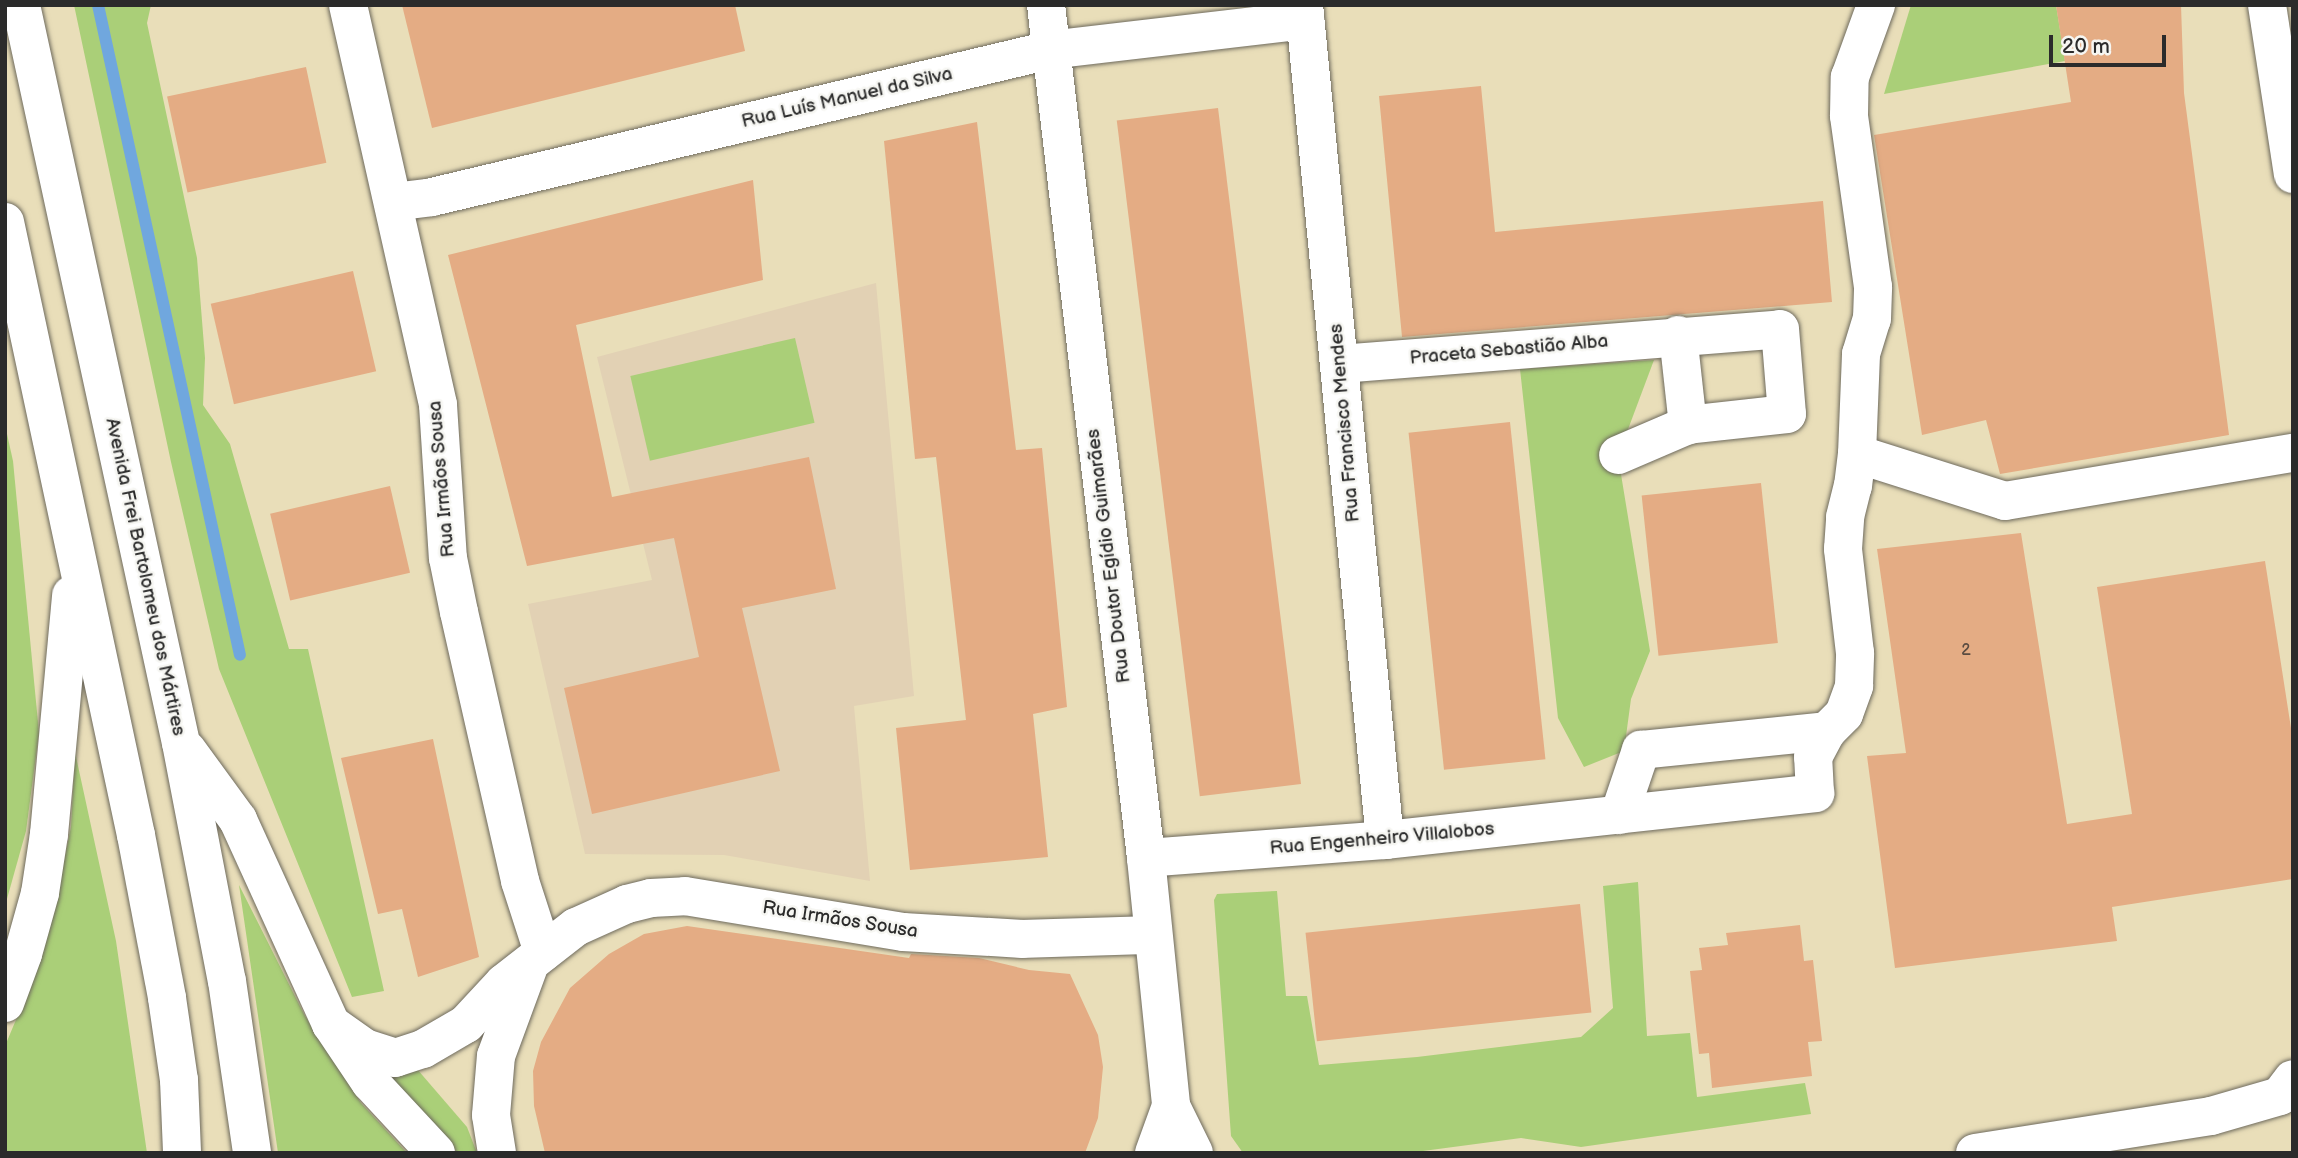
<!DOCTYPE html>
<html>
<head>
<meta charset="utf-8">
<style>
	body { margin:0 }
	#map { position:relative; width:2298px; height:1158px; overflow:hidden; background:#e9deb9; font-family:"Balsamiq Sans",sans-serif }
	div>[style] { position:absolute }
	.built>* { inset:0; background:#e2d1b4 }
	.green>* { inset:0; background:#aacf78; transform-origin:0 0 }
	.stream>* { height:12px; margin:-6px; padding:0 6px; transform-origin:6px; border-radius:6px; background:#70a7de }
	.building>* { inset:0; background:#e4ac84; transform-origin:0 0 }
	.roads { filter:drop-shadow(0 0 2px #6e6a5d) drop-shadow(0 0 2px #6e6a5d) }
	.minor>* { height:38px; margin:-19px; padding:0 19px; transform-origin:19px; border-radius:19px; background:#fff }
	.major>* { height:38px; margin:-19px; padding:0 19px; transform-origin:19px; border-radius:19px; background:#fff }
	.highway>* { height:38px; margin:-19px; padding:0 19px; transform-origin:19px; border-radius:19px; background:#fff }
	span { translate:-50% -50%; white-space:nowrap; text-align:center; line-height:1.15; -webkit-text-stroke:5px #f6f6f2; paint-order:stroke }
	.number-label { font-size:16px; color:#594b41 }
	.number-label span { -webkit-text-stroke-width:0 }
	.street-label { font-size:19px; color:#2b2b2b }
	.frame { position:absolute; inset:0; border:7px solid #2b2b2b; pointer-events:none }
	.scale { position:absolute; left:2049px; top:35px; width:117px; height:32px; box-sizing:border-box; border:4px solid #2b2b2b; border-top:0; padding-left:9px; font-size:21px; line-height:24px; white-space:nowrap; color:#2b2b2b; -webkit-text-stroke:5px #f6f6f2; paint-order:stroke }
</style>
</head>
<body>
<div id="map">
	<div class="built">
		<div style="clip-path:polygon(876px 283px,914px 696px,854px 706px,870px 881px,724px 855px,585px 854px,528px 604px,652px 580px,597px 357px)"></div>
	</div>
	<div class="green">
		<div style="clip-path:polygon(74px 5px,151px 5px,147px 23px,197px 258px,205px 358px,203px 405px,230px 444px,289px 649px,308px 649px,384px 991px,352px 997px,219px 669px,171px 462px)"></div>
		<div style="clip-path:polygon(1911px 5px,2056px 5px,2065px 61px,1884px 94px)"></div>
		<div style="left:795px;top:338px;width:87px;height:169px;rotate:77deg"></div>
		<div style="clip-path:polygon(1654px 360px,1618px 456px,1650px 651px,1631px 699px,1624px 751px,1584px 767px,1558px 718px,1520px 369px)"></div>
		<div style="clip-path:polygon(5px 425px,13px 461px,39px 733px,26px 831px,5px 906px)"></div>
		<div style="clip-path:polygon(75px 752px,116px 941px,147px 1153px,5px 1153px,5px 1046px,23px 1003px,59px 885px,71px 827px)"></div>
		<div style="clip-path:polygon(1638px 882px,1647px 1036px,1690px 1033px,1697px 1097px,1805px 1083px,1811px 1114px,1581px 1147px,1521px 1138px,1408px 1153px,1243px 1153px,1231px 1136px,1214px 900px,1217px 894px,1277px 891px,1286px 996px,1307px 996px,1319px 1065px,1417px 1057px,1581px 1037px,1613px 1008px,1603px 886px)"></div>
		<div style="clip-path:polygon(239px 885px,305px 1016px,361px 1103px,407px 1153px,278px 1153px)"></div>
		<div style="clip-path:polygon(417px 1069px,467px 1127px,477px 1153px,458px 1153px,380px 1076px)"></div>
	</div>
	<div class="stream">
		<div style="left:98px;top:5px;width:665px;rotate:77.68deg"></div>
	</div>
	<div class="building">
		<div style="clip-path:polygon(402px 5px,735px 5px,745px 51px,432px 128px)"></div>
		<div style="clip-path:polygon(2056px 5px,2181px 5px,2184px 93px,2229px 435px,2000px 474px,1986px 420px,1922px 435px,1874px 135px,2071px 102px)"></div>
		<div style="left:306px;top:67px;width:98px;height:142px;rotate:78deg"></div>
		<div style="clip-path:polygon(1481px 86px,1495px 232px,1823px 201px,1832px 302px,1402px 337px,1379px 96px)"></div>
		<div style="left:1218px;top:108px;width:681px;height:102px;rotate:83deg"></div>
		<div style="clip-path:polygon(977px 122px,1016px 450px,1042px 448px,1067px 707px,1033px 714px,1048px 857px,910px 870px,896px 728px,966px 720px,936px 457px,915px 459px,884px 141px)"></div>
		<div style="clip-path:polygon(753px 180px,763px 280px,576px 325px,612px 497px,809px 457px,836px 589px,742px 608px,780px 771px,592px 814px,564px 688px,699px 657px,674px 538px,527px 566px,448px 255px)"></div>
		<div style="left:353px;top:271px;width:103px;height:146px;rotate:77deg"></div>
		<div style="left:1510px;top:422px;width:339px;height:102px;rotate:84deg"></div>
		<div style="left:1761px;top:483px;width:161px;height:120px;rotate:84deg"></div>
		<div style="left:390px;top:486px;width:89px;height:123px;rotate:77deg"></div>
		<div style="clip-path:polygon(2021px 533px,2067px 824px,2132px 814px,2097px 587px,2265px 561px,2293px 741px,2293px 879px,2112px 907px,2117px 941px,1895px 968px,1867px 756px,1906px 753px,1877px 549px)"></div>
		<div style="clip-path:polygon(433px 739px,479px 957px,418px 977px,402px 909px,378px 914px,341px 758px)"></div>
		<div style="left:1580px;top:904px;width:109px;height:276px;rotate:84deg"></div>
		<div style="clip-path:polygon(1800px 925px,1804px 961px,1813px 960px,1822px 1041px,1808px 1042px,1812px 1076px,1712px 1088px,1709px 1053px,1699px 1054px,1690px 971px,1702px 970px,1699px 948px,1728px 945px,1726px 933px)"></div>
		<div style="clip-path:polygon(687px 926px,909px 958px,911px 954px,979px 958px,1029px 970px,1070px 974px,1098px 1035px,1103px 1067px,1098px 1118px,1085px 1153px,545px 1153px,534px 1106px,533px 1071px,541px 1042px,570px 988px,609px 954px,644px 934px)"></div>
	</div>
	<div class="roads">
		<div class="minor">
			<div style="left:348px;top:5px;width:410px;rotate:77.3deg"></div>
			<div style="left:438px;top:405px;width:153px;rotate:86.3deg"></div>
			<div style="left:448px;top:558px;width:55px;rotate:78.5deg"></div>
			<div style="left:459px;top:612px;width:276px;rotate:77.2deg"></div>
			<div style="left:520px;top:881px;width:75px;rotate:72.1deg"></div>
			<div style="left:1046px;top:5px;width:859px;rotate:83.31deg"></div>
			<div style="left:1146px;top:858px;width:249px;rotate:84.2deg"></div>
			<div style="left:1171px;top:1106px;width:52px;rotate:63.9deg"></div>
			<div style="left:1304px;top:5px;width:839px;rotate:84.46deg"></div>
			<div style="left:393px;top:202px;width:39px;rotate:-7deg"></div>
			<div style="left:432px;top:197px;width:635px;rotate:-13.38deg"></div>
			<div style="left:1050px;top:50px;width:257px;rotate:-6.7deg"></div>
			<div style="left:1678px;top:335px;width:91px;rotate:83.7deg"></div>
			<div style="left:1340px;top:364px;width:441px;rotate:-4.5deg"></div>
			<div style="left:1780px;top:329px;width:85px;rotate:85.3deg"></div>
			<div style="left:1787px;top:414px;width:100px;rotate:173.7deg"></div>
			<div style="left:1688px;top:425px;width:76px;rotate:156.8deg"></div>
			<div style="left:1857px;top:454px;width:155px;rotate:17.6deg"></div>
			<div style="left:2005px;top:501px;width:292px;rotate:-9.5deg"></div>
			<div style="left:1619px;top:815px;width:69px;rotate:-71.3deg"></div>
			<div style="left:1641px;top:750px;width:187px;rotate:-5.8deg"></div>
			<div style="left:1146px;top:858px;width:240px;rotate:-4.3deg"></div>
			<div style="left:1385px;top:840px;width:433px;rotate:-6.2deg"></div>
			<div style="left:1815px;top:793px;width:36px;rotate:-93deg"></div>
			<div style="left:1813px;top:757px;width:30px;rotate:-62deg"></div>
			<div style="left:1827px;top:731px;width:24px;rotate:-45deg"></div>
			<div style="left:1844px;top:714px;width:30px;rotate:-70deg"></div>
			<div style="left:1854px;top:686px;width:33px;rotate:-88deg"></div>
			<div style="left:1855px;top:653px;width:105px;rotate:-96.6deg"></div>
			<div style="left:1843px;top:549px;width:32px;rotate:-86deg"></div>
			<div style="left:1845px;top:517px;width:32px;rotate:-76deg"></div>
			<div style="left:1853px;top:486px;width:32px;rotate:-83deg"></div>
			<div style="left:1857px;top:454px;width:100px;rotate:-87.7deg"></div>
			<div style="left:1861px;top:354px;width:37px;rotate:-73deg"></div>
			<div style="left:1872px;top:319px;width:32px;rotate:-88deg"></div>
			<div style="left:1873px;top:287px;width:173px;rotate:-98deg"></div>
			<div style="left:1849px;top:116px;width:39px;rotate:-89deg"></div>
			<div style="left:1850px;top:77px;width:77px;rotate:-70.1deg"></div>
			<div style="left:331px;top:1024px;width:42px;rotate:35.2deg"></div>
			<div style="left:365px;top:1048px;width:32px;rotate:18deg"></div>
			<div style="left:395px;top:1058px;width:29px;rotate:-18deg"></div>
			<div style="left:423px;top:1049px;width:50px;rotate:-30.2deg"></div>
			<div style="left:466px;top:1024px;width:56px;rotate:-47.2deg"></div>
			<div style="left:504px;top:983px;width:91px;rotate:-37.9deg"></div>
			<div style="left:576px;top:927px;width:56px;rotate:-24.3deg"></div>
			<div style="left:627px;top:904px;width:25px;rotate:-14deg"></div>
			<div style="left:651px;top:898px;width:34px;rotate:-3deg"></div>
			<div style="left:685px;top:896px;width:221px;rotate:9.4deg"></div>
			<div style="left:903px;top:932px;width:120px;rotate:3.3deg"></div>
			<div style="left:1023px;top:939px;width:128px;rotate:-1.8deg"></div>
			<div style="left:497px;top:1153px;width:38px;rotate:-99deg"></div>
			<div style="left:491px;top:1115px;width:59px;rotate:-85.2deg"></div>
			<div style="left:496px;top:1056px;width:93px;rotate:-69.8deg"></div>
			<div style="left:1154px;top:1153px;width:50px;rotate:-70.1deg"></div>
			<div style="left:1975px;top:1153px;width:239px;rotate:-8.9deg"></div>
			<div style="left:2211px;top:1116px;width:72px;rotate:-16.2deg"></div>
			<div style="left:2280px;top:1096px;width:21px;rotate:-53deg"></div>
		</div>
		<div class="major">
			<div style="left:2267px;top:5px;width:171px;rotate:81.3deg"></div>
		</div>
		<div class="highway">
			<div style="left:21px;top:5px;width:755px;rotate:77.77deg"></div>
			<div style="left:181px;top:743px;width:242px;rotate:79.1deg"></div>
			<div style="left:227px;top:981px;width:174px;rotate:81.7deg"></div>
			<div style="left:5px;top:222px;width:627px;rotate:77.94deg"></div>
			<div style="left:136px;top:835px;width:166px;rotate:79.2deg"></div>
			<div style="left:167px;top:998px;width:83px;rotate:81.7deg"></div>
			<div style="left:179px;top:1080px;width:73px;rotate:87.6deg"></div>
			<div style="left:187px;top:750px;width:87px;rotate:53.9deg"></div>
			<div style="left:238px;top:820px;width:224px;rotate:65.5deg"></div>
			<div style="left:331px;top:1024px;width:70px;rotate:56.1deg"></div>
			<div style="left:370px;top:1082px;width:97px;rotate:47.1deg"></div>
			<div style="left:5px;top:1003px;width:52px;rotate:-69.8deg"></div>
			<div style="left:23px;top:954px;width:63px;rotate:-74.4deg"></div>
			<div style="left:40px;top:893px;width:60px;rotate:-81.3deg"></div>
			<div style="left:49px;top:834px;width:240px;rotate:-84.7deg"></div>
		</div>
	</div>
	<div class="number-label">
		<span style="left:1966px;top:651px">2</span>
	</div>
	<div class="street-label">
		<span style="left:847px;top:98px;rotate:-13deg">Rua Luís Manuel da Silva</span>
		<span style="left:1509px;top:350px;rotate:-5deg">Praceta Sebastião Alba</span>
		<span style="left:1345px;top:423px;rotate:-95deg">Rua Francisco Mendes</span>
		<span style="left:442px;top:479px;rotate:-95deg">Rua Irmãos Sousa</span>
		<span style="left:1109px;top:556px;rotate:-97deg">Rua Doutor Egídio Guimarães</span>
		<span style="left:145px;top:577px;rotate:78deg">Avenida Frei Bartolomeu dos Mártires</span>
		<span style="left:1382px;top:839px;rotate:-5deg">Rua Engenheiro Villalobos</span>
		<span style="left:840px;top:920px;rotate:9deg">Rua Irmãos Sousa</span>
	</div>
	<div class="frame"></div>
	<div class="scale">20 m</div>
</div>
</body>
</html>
